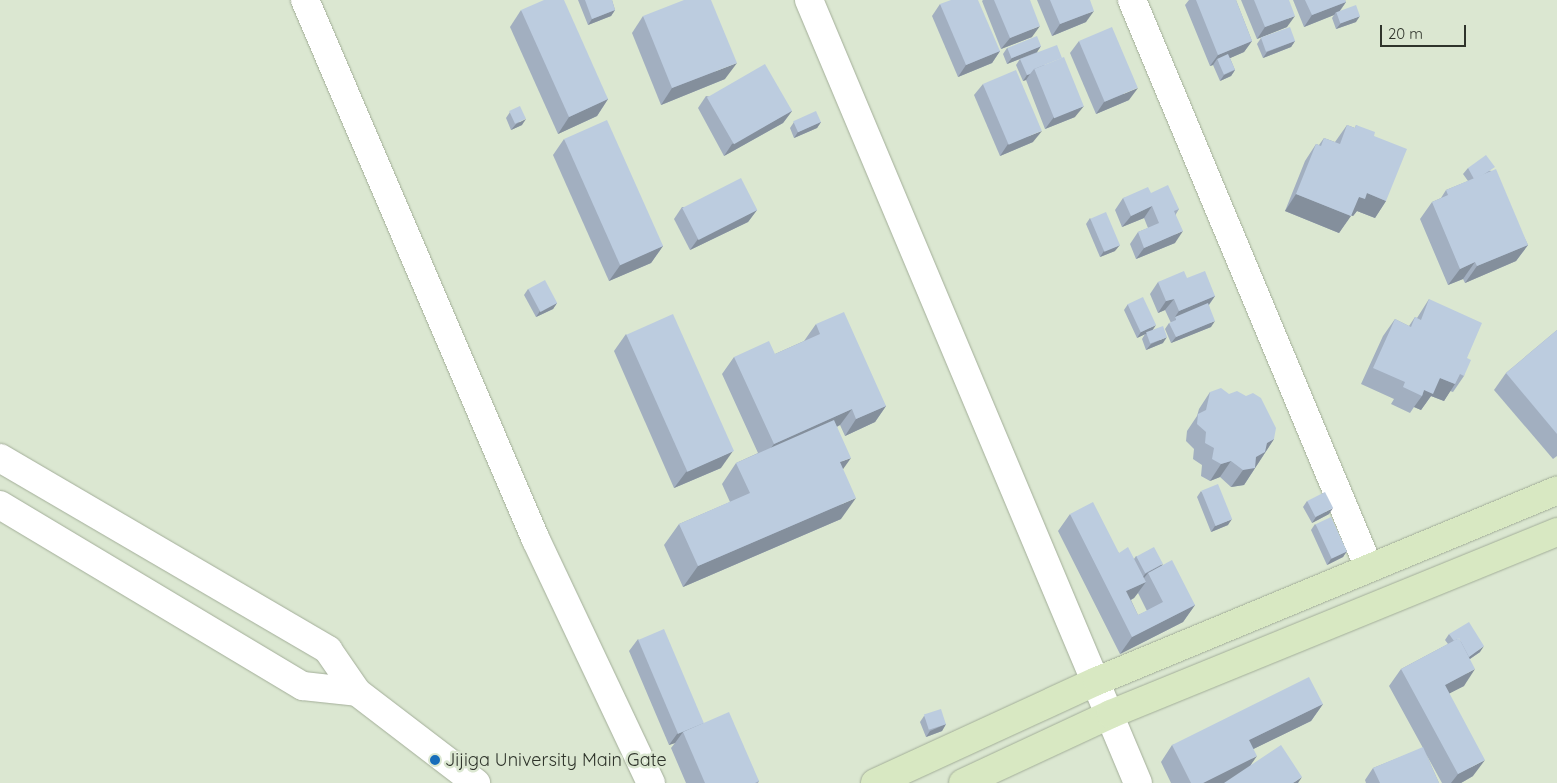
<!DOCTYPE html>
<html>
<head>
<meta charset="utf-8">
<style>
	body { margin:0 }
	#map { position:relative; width:1557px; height:783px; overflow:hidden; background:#dbe7d1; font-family:Quicksand,sans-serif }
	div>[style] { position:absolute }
	.roads { filter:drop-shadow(0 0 1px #a3ae99) drop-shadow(0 0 1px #a3ae99) }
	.street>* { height:28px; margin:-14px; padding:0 14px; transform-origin:14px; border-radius:14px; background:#fff }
	.secondary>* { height:28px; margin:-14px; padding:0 14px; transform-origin:14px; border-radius:14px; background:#d8e8c2 }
	.wall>* { inset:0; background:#a2afc0 }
	.shaded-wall>* { inset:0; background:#848f9c }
	.building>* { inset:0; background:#bcccdf; transform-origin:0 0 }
	.dots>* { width:14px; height:14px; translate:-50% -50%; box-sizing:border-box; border:2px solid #dbe7d1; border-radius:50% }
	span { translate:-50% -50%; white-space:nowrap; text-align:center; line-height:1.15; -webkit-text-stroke:5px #dbe7d1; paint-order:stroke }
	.poi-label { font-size:18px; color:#2f342b }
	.left { translate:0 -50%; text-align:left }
	.scale { position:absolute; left:1380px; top:25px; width:86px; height:22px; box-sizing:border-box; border:2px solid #2f342b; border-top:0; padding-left:6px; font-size:15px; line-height:18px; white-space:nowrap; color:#2f342b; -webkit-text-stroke:4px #dbe7d1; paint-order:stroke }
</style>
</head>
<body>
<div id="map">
	<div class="roads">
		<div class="street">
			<div style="left:305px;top:0;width:587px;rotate:66.84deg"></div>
			<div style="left:536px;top:540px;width:269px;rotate:64.7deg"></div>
			<div style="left:809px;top:0;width:849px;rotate:67.21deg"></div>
			<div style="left:1132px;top:0;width:615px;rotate:67.35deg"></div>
			<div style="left:0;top:458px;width:380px;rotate:30.3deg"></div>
			<div style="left:328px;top:650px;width:51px;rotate:55.4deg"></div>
			<div style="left:357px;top:692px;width:150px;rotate:37.4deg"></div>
			<div style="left:0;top:505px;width:353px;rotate:30.9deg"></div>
			<div style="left:303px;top:686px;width:54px;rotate:6.3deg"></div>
		</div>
		<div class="secondary">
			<div style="left:875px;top:783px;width:244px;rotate:-24.7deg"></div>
			<div style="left:1097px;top:681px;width:498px;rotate:-22.5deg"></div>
			<div style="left:963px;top:783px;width:163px;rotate:-25deg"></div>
			<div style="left:1111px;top:714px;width:482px;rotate:-22.2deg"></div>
		</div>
	</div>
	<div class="wall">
		<div style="clip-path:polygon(578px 0,612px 0,615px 10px,611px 16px,588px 25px)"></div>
		<div style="clip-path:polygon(983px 0,1030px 0,1032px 37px,1001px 49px,982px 1px)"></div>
		<div style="clip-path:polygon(1037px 0,1090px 0,1086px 22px,1052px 36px)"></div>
		<div style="clip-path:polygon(1189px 0,1236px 0,1252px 41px,1244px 52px,1230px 58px,1235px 70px,1231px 76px,1220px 81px,1213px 65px,1210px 66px,1185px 5px)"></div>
		<div style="clip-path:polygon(1241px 0,1289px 0,1287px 27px,1257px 39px)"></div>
		<div style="clip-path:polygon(1293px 0,1345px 0,1346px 2px,1340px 11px,1356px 22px,1336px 29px,1332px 18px,1334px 15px,1304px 27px)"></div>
		<div style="clip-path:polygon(940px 4px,1000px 51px,992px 63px,958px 77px,932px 16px)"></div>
		<div style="clip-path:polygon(521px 10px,608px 99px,597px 116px,558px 134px,510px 27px)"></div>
		<div style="clip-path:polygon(643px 16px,725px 79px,661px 105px,632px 33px)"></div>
		<div style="clip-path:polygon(1261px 38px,1295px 41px,1291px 47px,1263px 58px,1257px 44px)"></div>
		<div style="clip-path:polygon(1079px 41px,1129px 100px,1096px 114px,1070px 53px)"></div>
		<div style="clip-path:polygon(1041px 46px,1037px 52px,1075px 117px,1045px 129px,1026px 80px,1023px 81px,1016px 65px,1020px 59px,1007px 64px,1003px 54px,1007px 48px)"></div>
		<div style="clip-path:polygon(983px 84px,1033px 142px,1000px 156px,974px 95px)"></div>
		<div style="clip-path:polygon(706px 96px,792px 111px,783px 123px,724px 156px,698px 108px)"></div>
		<div style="clip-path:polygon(510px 112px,522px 125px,511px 130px,506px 118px)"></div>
		<div style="clip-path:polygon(794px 122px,821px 122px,817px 128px,794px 138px,790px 128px)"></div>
		<div style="clip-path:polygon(1347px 125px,1355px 128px,1356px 125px,1374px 136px,1386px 201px,1375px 218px,1357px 211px,1353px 216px,1351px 215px,1339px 233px,1285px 211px,1305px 161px,1316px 144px,1319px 145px,1324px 138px,1335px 142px)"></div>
		<div style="clip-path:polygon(564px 139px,663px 246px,651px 263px,609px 281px,553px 155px)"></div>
		<div style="clip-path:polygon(1468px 168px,1492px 171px,1528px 245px,1516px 261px,1465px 283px,1463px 279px,1448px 285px,1420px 219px,1432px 202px,1441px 198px,1446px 190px,1468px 181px,1463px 174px)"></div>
		<div style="clip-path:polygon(1151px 193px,1179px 209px,1176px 214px,1175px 243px,1136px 259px,1130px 244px,1138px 232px,1148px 228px,1144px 218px,1122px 227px,1115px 210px,1123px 198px)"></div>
		<div style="clip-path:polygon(682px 207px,757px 210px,748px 222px,690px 250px,674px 219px)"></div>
		<div style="clip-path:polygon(1090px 218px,1115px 251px,1100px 257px,1086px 224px)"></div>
		<div style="clip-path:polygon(1187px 278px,1215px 296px,1209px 305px,1211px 327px,1171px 343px,1165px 329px,1169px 323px,1171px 323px,1165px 310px,1158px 313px,1150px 294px,1158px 282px)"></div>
		<div style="clip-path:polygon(528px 289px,557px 303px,553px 309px,536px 317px,524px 295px)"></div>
		<div style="clip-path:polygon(1429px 299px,1467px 358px,1464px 376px,1453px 392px,1450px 391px,1444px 401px,1431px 396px,1421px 410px,1414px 407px,1410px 413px,1391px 404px,1394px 399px,1361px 384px,1383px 336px,1395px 319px,1409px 326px,1415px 317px,1417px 318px)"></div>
		<div style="clip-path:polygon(1128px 304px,1152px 331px,1163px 343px,1146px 350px,1142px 339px,1145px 334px,1137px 338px,1124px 310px)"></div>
		<div style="clip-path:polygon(816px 324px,886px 406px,875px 422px,845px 436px,840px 425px,837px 427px,843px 469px,841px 519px,683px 587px,664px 545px,679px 524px,730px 502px,722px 484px,736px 463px,758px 453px,722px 374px,734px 357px,775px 354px,804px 341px)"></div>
		<div style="clip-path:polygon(1557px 330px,1557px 456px,1553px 459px,1494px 390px,1506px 373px)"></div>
		<div style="clip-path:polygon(626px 334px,721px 468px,674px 488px,614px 351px)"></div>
		<div style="clip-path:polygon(1210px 392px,1274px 439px,1244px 485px,1231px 487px,1220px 477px,1210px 481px,1201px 476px,1202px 465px,1193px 459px,1194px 449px,1186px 441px,1187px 431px,1197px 416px,1199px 409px)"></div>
		<div style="clip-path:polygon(1201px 491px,1228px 525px,1211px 532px,1197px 497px)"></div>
		<div style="clip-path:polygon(1307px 501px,1329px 514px,1312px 523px,1303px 507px)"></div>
		<div style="clip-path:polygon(evenodd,1070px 514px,1119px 553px,1134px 559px,1136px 556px,1162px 565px,1195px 605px,1183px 622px,1120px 654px,1058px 531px,1070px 514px,1138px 593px,1147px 611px,1138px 615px,1131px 600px,1134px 598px,1138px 593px)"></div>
		<div style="clip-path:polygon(1315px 524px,1347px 551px,1343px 557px,1327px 565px,1311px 530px)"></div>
		<div style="clip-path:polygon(1449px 634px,1480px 652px,1470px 659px,1464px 686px,1449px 693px,1473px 776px,1461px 783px,1442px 783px,1426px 754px,1439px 783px,1366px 783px,1365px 780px,1373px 768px,1423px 748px,1389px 686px,1401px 669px,1448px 644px,1445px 640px)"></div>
		<div style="clip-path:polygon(638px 639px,703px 723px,759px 781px,758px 783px,686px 783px,671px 748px,675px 743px,669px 745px,629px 651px)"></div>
		<div style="clip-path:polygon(1323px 704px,1311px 721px,1253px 749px,1251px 765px,1298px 783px,1171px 783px,1161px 762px,1172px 745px)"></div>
		<div style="clip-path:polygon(924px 716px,946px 724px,942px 731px,926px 737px,920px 722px)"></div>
	</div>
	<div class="shaded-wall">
		<div style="clip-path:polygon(1346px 2px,1338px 13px,1336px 12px,1334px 15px,1304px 27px,1312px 15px)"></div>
		<div style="clip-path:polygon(615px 10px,611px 16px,588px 25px,592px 19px)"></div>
		<div style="clip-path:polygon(1094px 11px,1086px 22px,1052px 36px,1060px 24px)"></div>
		<div style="clip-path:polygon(1295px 16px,1287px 27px,1257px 39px,1265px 27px)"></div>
		<div style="clip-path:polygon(1360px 16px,1356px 22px,1336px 29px,1341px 23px)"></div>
		<div style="clip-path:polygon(1040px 26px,1032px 37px,1001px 49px,1010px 38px)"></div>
		<div style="clip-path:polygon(1252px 41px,1244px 52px,1219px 63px,1217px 59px,1213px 65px,1210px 66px,1218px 55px)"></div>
		<div style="clip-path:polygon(1295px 41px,1291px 47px,1263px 58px,1267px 52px)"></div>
		<div style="clip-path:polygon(1041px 46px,1037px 52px,1007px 64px,1012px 58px)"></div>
		<div style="clip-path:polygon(1000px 51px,992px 63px,958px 77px,966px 65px)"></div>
		<div style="clip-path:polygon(737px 63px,725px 79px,661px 105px,672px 88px)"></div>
		<div style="clip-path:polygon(1235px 70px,1231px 76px,1220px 81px,1224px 75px)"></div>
		<div style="clip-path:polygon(1030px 74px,1026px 80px,1023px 81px,1027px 75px)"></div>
		<div style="clip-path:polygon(1138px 88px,1129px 100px,1096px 114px,1104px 102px)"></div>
		<div style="clip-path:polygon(608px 99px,597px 116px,558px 134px,569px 117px)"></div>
		<div style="clip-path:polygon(1084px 106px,1075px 117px,1045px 129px,1054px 117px)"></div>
		<div style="clip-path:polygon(792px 111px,783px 123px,724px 156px,732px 144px)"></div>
		<div style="clip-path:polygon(526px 119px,522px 125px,511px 130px,516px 124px)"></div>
		<div style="clip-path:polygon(821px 122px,817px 128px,794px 138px,798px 132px)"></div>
		<div style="clip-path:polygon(1042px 131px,1033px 142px,1000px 156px,1008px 144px)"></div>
		<div style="clip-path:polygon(1367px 193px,1386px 201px,1375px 218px,1357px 211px,1353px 216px,1347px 214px,1359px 197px)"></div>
		<div style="clip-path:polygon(1296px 194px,1351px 216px,1339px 233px,1285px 211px)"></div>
		<div style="clip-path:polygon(1152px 206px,1144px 218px,1122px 227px,1131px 216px)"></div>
		<div style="clip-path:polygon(757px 210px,748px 222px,690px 250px,698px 239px)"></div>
		<div style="clip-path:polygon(1183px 231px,1175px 243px,1136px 259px,1144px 248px)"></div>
		<div style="clip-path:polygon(1120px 245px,1115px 251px,1100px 257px,1104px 251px)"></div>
		<div style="clip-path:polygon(1528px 245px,1516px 261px,1465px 283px,1477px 266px)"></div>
		<div style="clip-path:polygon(663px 246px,651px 263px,609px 281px,621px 264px)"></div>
		<div style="clip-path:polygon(1475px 262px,1463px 279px,1448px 285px,1460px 269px)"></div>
		<div style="clip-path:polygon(1215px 296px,1207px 307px,1176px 320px,1175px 317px,1179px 311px)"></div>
		<div style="clip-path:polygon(1174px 299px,1165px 310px,1158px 313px,1166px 301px)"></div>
		<div style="clip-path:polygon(557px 303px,553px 309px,536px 317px,540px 311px)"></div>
		<div style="clip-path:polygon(1215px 321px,1211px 327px,1171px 343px,1176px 337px)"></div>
		<div style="clip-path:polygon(1156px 325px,1152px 331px,1137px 338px,1141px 332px)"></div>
		<div style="clip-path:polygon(1167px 337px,1163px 343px,1146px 350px,1151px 344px)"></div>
		<div style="clip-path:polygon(1440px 378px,1455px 384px,1444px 401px,1431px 396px,1421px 410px,1414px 407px,1422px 396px,1424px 390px)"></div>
		<div style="clip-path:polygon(886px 406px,875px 422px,845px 436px,856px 419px)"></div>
		<div style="clip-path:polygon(852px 409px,840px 425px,762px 460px,774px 444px)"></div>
		<div style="clip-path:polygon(1274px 439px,1244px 485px,1231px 487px,1243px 470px,1267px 443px)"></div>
		<div style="clip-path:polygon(733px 451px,721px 468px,674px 488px,686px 472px)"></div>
		<div style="clip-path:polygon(851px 458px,836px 479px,840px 462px)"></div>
		<div style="clip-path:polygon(1231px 461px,1220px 477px,1210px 481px,1221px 464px)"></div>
		<div style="clip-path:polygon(856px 498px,841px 519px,683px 587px,698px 566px)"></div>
		<div style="clip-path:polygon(1333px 508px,1329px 514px,1312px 523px,1316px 517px)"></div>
		<div style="clip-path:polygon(1232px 519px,1228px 525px,1211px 532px,1215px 526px)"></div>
		<div style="clip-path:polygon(1347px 551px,1343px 557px,1327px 565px,1331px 559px)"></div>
		<div style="clip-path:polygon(1163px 564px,1159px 570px,1148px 573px,1144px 578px,1141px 580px,1145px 574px)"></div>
		<div style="clip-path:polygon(1146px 582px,1134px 598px,1117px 607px,1126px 591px)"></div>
		<div style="clip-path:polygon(1195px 605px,1183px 622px,1120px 654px,1132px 637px)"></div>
		<div style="clip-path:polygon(1484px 646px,1480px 652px,1461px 665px,1466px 659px)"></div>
		<div style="clip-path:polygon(1475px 669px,1464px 686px,1433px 702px,1445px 685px)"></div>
		<div style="clip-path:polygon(1323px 704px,1311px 721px,1237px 757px,1249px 740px)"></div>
		<div style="clip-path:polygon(703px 723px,683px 732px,675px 743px,669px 745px,677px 734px)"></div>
		<div style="clip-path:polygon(946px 724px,942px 731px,926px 737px,930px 731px)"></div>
		<div style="clip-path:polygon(1257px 756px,1245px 773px,1225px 783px,1203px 783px)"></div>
		<div style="clip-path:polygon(1485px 760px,1473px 776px,1461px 783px,1451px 783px,1458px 774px)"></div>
		<div style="clip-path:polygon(1302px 777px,1298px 783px,1293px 783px)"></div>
	</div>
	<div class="building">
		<div style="clip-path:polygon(544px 0,564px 0,608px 99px,569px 117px,521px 10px)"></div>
		<div style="clip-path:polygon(585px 0,612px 0,615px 10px,592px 19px)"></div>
		<div style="clip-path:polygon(684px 0,711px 0,737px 63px,672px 88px,643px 16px)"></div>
		<div style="clip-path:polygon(951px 0,978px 0,1000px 51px,966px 65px,940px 4px)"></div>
		<div style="clip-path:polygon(994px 0,1030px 0,1040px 26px,1010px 38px)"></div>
		<div style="clip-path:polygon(1050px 0,1090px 0,1094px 11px,1060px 24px)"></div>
		<div style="clip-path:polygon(1196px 0,1236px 0,1252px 41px,1218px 55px)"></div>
		<div style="clip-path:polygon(1254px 0,1289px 0,1295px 16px,1265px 27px)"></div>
		<div style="clip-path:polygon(1305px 0,1345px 0,1346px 2px,1312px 15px)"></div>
		<div style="left:1356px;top:5px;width:12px;height:21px;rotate:70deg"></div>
		<div style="left:1112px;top:27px;width:66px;height:36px;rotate:67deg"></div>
		<div style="left:1290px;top:27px;width:15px;height:31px;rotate:70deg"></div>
		<div style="left:1037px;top:36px;width:11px;height:32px;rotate:68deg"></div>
		<div style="clip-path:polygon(1057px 45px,1062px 58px,1034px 69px,1030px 74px,1027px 75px,1020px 59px)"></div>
		<div style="left:1228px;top:54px;width:17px;height:12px;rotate:66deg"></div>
		<div style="left:1064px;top:57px;width:53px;height:32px;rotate:68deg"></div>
		<div style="left:765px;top:64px;width:54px;height:67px;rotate:60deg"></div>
		<div style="left:1016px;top:70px;width:66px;height:36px;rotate:67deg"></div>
		<div style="left:520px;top:106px;width:14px;height:12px;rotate:65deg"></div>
		<div style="left:816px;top:111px;width:12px;height:25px;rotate:66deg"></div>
		<div style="left:607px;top:120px;width:138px;height:47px;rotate:66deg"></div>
		<div style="clip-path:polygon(1347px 125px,1355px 128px,1356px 125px,1375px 132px,1374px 136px,1407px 149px,1386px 201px,1367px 193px,1365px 199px,1359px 197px,1351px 216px,1296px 194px,1316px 144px,1321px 146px,1324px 138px,1340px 144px)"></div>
		<div style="clip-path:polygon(1486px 155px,1495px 167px,1483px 175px,1474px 179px,1468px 168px)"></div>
		<div style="clip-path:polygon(1496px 169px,1528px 245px,1477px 266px,1475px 262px,1460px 269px,1432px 202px,1448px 195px,1446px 190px)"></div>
		<div style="left:741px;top:178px;width:36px;height:66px;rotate:63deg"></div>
		<div style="clip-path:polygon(1168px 185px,1179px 209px,1174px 211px,1183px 231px,1144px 248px,1138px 232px,1159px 223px,1152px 206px,1131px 216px,1123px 198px,1148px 187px,1151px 193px)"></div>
		<div style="left:1106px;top:212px;width:36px;height:17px;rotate:67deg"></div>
		<div style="clip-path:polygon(1184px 271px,1187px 278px,1205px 271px,1215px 296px,1179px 311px,1174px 299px,1166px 301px,1158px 282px)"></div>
		<div style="left:545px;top:280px;width:26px;height:19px;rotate:62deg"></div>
		<div style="left:1143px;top:297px;width:31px;height:17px;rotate:65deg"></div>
		<div style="clip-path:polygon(1429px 299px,1482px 323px,1467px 358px,1471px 360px,1464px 376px,1460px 374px,1455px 384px,1440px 378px,1433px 394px,1424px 390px,1422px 396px,1403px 387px,1405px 382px,1373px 368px,1395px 319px,1411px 327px,1415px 317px,1421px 320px)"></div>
		<div style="clip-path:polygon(1208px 303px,1215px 321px,1176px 337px,1169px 323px,1176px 320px,1175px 317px)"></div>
		<div style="clip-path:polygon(844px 312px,886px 406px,856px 419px,852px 409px,774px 444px,734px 357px,769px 341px,775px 354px,820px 334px,816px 324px)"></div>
		<div style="left:673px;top:314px;width:150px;height:51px;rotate:66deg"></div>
		<div style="left:1163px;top:326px;width:12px;height:18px;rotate:70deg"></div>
		<div style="clip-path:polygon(1557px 330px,1557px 434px,1506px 373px)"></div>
		<div style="clip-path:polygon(1221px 388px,1229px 394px,1237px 391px,1246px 396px,1253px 393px,1261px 398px,1276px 428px,1274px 439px,1267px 443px,1265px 452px,1256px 457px,1255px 468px,1243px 470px,1231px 461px,1221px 464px,1212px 459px,1214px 448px,1205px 443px,1206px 432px,1197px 424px,1198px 414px,1206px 410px,1210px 392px)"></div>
		<div style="clip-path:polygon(834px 420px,851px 458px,840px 462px,856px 498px,698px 566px,679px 524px,750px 493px,736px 463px)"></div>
		<div style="left:1218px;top:484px;width:38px;height:18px;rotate:68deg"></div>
		<div style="left:1325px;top:492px;width:18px;height:20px;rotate:63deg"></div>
		<div style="clip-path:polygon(1093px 502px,1119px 553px,1128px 547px,1146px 582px,1126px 591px,1138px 615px,1163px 602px,1148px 573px,1172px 560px,1195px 605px,1132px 637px,1070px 514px)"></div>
		<div style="left:1331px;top:517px;width:38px;height:17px;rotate:65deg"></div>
		<div style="left:1154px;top:547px;width:19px;height:20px;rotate:62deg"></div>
		<div style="clip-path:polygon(1469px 622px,1484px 646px,1469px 657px,1459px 638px,1454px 641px,1449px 634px)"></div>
		<div style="left:664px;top:629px;width:102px;height:28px;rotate:67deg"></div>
		<div style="clip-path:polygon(1459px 638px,1475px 669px,1445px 685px,1485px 760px,1458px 774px,1401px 669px)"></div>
		<div style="clip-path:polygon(1309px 677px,1323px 704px,1249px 740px,1257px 756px,1203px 783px,1191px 783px,1172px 745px)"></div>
		<div style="left:941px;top:709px;width:16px;height:18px;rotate:72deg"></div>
		<div style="clip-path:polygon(729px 712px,759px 781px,755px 783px,705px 783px,683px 732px)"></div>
		<div style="clip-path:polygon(1281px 745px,1302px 777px,1293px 783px,1224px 783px)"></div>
		<div style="clip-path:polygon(1423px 747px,1439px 783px,1380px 783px,1373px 768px)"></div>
	</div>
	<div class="dots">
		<div style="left:435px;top:760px;background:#176dba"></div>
	</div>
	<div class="poi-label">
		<span class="left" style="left:445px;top:760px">Jijiga University Main Gate</span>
	</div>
	<div class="scale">20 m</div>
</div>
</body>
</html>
